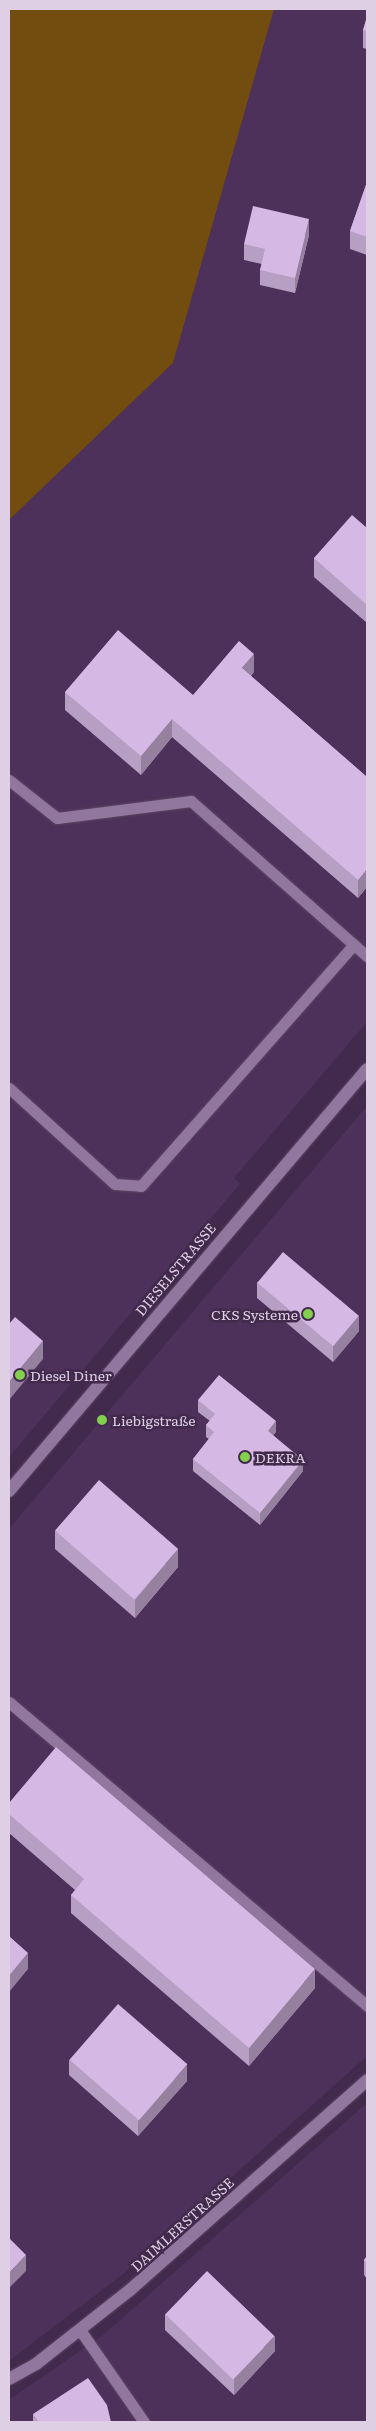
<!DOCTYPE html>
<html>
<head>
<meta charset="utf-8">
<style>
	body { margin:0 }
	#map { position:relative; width:376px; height:2431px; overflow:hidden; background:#422a4d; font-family:Literata,serif }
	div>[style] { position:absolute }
	.built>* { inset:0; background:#4e315a }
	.green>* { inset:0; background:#724d0f }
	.roads { filter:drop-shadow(0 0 1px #5c4764) drop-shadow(0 0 1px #5c4764) }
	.lane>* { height:11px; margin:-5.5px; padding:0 5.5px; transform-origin:5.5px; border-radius:5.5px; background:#91769e }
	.street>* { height:12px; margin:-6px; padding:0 6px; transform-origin:6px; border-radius:6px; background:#91769e }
	.secondary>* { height:12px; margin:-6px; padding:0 6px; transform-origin:6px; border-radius:6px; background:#91769e }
	.wall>* { inset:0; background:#b79ec3 }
	.shaded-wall>* { inset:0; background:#95819f }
	.building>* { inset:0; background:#d5b8e3; transform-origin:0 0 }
	.dots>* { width:14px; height:14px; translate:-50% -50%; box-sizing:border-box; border:2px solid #422a4d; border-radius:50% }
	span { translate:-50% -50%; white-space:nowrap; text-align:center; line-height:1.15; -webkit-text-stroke:5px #422a4d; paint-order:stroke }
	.street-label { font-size:14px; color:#decfe5 }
	.poi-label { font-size:14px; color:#decfe5 }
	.right { translate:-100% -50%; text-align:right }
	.left { translate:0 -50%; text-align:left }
	.frame { position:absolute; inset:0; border:10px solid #decfe5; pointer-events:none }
</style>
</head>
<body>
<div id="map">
	<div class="built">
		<div style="clip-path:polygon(274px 9px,367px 9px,367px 1022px,234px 1178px,240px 1184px,9px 1457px,9px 520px,173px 363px)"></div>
		<div style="clip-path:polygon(367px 1106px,367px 2056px,123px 2274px,9px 2361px,9px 1529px)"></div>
		<div style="clip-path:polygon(367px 2103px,367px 2422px,9px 2422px,9px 2400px,103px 2335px)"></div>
	</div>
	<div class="green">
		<div style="clip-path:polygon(9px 9px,274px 9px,173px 363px,9px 520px)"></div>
	</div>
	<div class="roads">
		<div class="lane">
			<div style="left:9px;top:780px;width:61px;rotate:38.4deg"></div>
			<div style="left:57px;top:818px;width:135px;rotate:-7.2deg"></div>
			<div style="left:191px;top:801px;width:235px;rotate:41.4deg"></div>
			<div style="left:9px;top:1088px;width:143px;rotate:42.2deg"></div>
			<div style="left:115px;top:1184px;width:26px;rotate:4deg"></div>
			<div style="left:141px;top:1186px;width:322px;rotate:-48.6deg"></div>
			<div style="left:9px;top:1702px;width:470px;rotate:40.3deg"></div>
			<div style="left:80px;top:2330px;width:112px;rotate:55.2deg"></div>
		</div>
		<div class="street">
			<div style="left:9px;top:2379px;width:31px;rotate:-29deg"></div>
			<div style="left:36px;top:2364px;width:120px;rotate:-38.2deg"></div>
			<div style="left:130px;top:2290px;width:317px;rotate:-41.5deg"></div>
		</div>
		<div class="secondary">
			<div style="left:9px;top:1491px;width:553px;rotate:-49.69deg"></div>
		</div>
	</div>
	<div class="wall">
		<div style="clip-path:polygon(367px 17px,367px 49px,363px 48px,363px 30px)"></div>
		<div style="clip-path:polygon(367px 182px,367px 255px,350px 249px,350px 231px)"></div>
		<div style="clip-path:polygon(309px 235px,295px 293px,260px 285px,260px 270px,262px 264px,244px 260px,244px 244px)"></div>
		<div style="clip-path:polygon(367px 528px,367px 623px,314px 577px,314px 558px)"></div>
		<div style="clip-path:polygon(254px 672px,251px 676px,367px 777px,367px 887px,358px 898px,172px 737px,141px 775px,65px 710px,65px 692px,193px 695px)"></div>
		<div style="clip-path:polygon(257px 1282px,359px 1331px,333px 1362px,257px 1298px)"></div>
		<div style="clip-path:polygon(198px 1400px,276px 1432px,273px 1435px,303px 1471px,260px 1525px,193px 1471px,193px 1459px,209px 1439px,206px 1437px,206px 1425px,210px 1421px,198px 1412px)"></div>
		<div style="clip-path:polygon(55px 1531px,178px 1567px,135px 1618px,55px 1549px)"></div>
		<div style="clip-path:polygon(9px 1803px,315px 1988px,249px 2066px,71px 1913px,71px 1895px,75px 1890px,9px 1833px)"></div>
		<div style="clip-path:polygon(69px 2060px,187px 2081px,138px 2136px,69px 2075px)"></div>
		<div style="clip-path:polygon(367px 2256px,367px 2279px,364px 2275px,364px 2260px)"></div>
		<div style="clip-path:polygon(165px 2314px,275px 2351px,234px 2395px,165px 2330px)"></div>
		<div style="clip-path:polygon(33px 2414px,110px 2421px,111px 2422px,33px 2422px)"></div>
	</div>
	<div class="shaded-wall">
		<div style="clip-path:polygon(309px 219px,309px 235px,295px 293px,295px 278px)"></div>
		<div style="clip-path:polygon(254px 654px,254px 672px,242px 686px,242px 668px)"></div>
		<div style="clip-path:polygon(172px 719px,172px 737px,141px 775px,141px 756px)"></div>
		<div style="clip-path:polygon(367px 869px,367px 887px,358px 898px,358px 880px)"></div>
		<div style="clip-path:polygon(359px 1315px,359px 1331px,333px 1362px,333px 1346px)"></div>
		<div style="clip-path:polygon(43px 1341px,43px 1359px,9px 1400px,9px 1382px)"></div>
		<div style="clip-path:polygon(276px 1421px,276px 1432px,268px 1442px,268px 1431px)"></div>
		<div style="clip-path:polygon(303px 1460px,303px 1471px,260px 1525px,260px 1513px)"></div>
		<div style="clip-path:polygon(178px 1549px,178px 1567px,135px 1618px,135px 1600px)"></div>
		<div style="clip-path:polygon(28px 1953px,28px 1969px,9px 1992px,9px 1976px)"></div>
		<div style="clip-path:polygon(315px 1969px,315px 1988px,249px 2066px,249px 2048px)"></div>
		<div style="clip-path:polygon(187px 2065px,187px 2081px,138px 2136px,138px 2121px)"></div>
		<div style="clip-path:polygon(26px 2255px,26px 2271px,9px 2288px,9px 2273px)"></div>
		<div style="clip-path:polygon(275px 2336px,275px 2351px,234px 2395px,234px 2379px)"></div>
	</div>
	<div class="building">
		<div style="clip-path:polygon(367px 17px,367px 31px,363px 30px)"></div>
		<div style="clip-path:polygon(367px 182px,367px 237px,350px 231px)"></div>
		<div style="clip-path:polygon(253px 206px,309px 219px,295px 278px,260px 270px,265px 249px,244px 244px)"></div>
		<div style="clip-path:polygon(352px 515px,367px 528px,367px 605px,314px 558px)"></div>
		<div style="clip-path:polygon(118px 630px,193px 695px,239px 641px,254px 654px,242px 668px,367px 777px,367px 869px,358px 880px,172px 719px,141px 756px,65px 692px)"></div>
		<div style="left:283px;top:1252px;width:99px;height:40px;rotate:40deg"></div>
		<div style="clip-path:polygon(15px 1317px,43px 1341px,9px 1382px,9px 1324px)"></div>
		<div style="clip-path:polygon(219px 1375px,276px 1421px,268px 1431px,303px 1460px,260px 1513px,193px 1459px,214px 1432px,206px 1425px,215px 1414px,198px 1400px)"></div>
		<div style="left:99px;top:1480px;width:105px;height:67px;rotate:41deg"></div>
		<div style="clip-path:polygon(56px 1747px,315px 1969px,249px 2048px,71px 1895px,84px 1879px,9px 1814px,9px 1803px)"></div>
		<div style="clip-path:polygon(9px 1936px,28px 1953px,9px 1976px)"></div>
		<div style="left:118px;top:2004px;width:92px;height:74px;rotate:41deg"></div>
		<div style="clip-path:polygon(9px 2238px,26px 2255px,9px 2273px)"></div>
		<div style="clip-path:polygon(367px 2256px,367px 2264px,364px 2260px)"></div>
		<div style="left:207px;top:2271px;width:94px;height:60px;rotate:44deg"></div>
		<div style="clip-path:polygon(88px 2378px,107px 2405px,111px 2422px,39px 2422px,33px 2414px)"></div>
	</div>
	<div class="dots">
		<div style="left:308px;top:1314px;background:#83d04f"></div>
		<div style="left:20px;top:1375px;background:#83d04f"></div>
		<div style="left:102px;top:1420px;background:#83d04f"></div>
		<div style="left:245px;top:1457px;background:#83d04f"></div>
	</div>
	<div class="street-label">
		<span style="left:175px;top:1269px;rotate:-50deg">DIESELSTRASSE</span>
		<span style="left:182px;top:2224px;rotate:-42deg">DAIMLERSTRASSE</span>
	</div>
	<div class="poi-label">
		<span class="right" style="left:298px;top:1314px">CKS Systeme</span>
		<span class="left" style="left:30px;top:1375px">Diesel Diner</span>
		<span class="left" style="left:112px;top:1420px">Liebigstraße</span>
		<span class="left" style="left:255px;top:1457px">DEKRA</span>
	</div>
	<div class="frame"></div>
</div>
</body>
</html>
